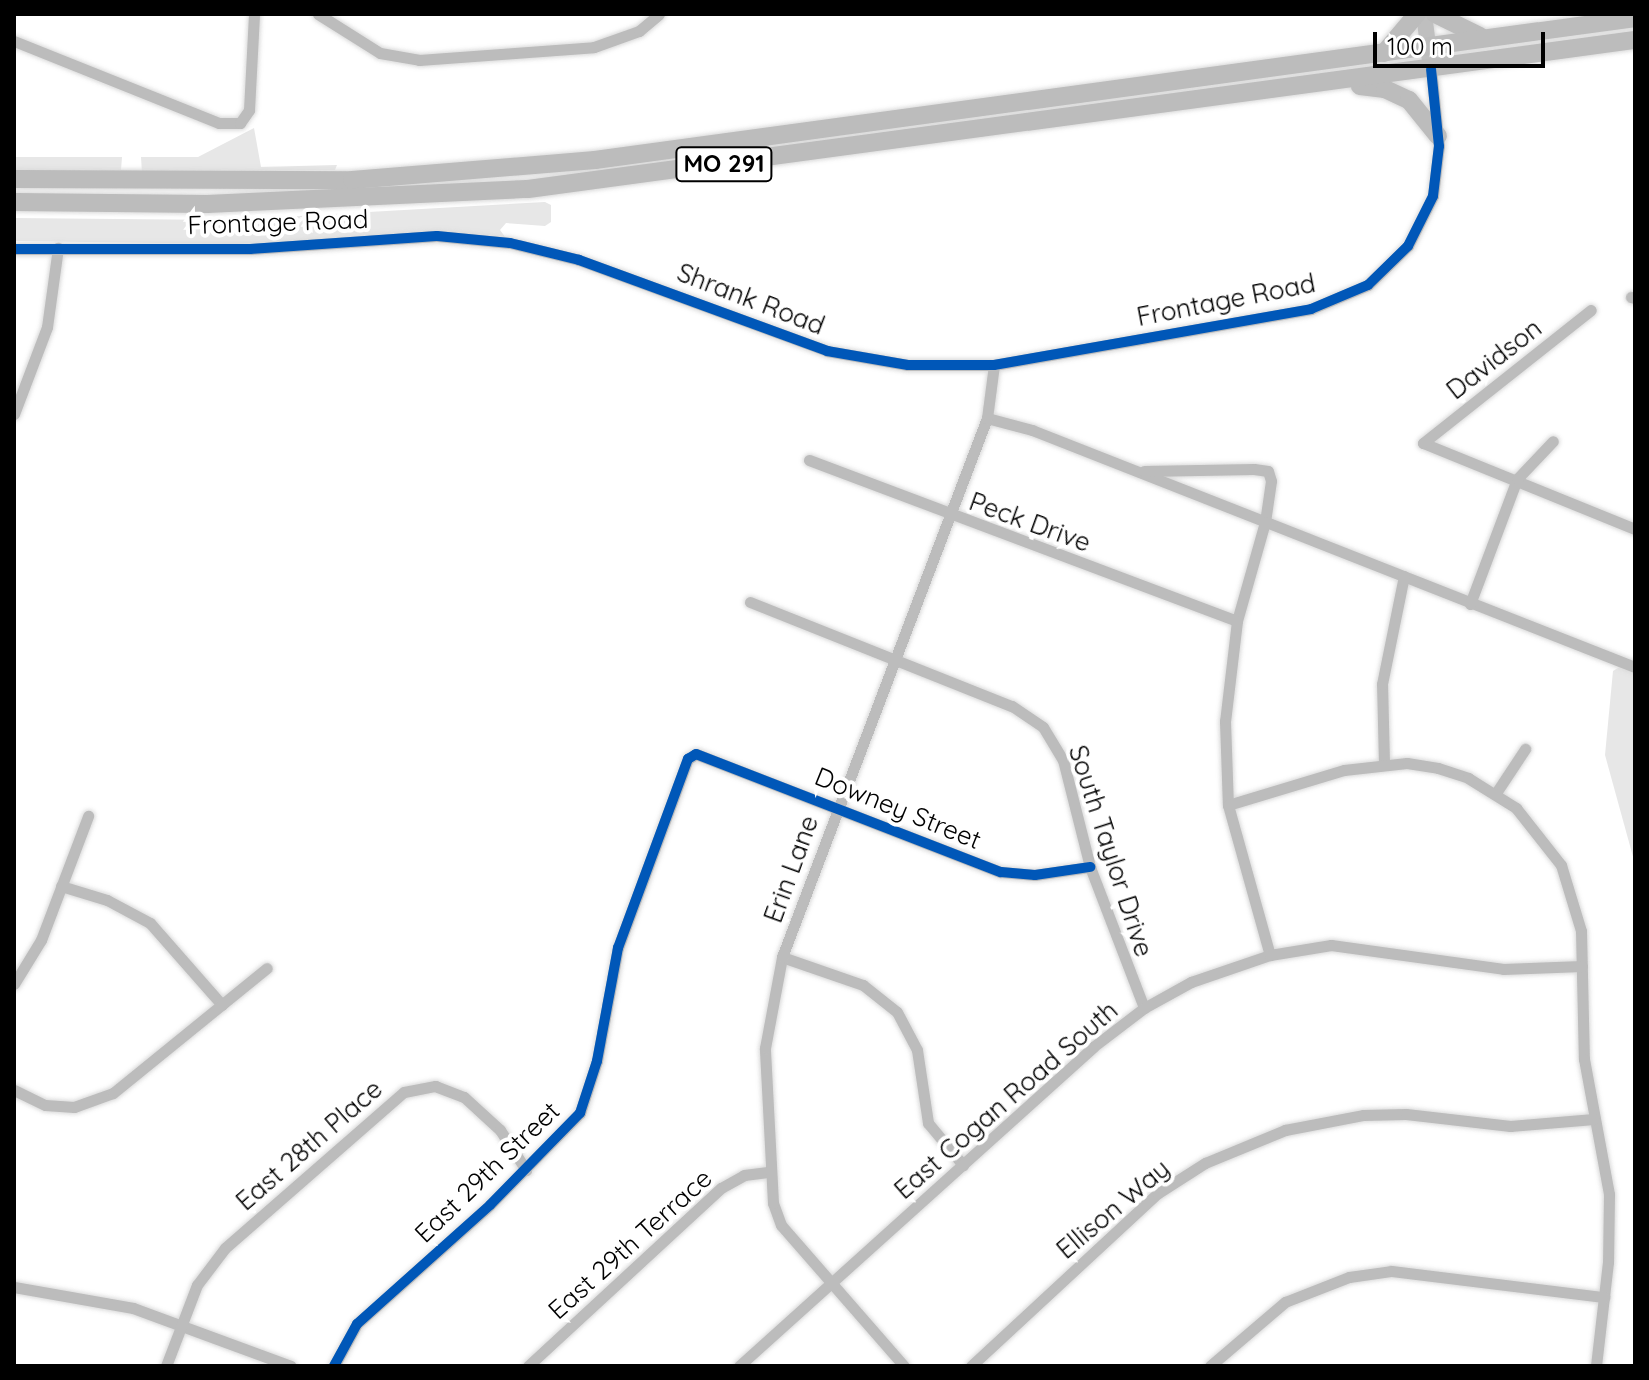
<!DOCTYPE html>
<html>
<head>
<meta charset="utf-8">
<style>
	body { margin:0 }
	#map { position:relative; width:1649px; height:1380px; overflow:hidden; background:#fff; font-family:Quicksand,sans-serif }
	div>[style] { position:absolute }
	.green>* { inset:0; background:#e7e7e7 }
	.roads { filter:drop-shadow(0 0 2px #dbdbdb) drop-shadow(0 0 2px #dbdbdb) }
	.minor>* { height:11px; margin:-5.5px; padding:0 5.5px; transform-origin:5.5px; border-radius:5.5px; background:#bcbcbc }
	.secondary>* { height:16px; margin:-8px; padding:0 8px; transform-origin:8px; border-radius:8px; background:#bfbfbf }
	.trunk>* { height:18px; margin:-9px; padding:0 9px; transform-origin:9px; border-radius:9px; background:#bcbcbc }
	.cycleway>* { height:10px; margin:-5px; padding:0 5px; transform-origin:5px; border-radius:5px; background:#0057b8 }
	span { translate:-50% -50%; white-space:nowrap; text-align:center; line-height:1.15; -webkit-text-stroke:8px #fff; paint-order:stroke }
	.shield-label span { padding:2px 6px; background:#fff; border:2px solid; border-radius:6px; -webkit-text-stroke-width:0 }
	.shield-label { font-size:24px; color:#000; font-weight:700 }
	.street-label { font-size:26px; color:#000 }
	.frame { position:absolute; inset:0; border:16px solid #000; pointer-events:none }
	.scale { position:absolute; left:1373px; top:32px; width:172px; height:36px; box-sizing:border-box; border:4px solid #000; border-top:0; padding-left:10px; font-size:24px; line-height:28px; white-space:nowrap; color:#000; -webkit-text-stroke:6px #fff; paint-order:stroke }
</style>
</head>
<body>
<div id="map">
	<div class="green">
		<div style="clip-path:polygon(254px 128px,261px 167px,337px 165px,335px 170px,142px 173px,141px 157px,198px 157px)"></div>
		<div style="clip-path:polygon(14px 157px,122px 157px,121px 170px,14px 172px)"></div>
		<div style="clip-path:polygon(545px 202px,551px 205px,551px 222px,545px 226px,506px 223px,500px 230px,508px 241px,453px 235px,234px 244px,14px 241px,14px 218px,226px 220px)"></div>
		<div style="clip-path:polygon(1626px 663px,1635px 666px,1635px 864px,1605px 755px,1613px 671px)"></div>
	</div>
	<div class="roads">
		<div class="minor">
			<div style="left:318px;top:14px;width:73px;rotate:32.2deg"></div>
			<div style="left:380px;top:53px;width:40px;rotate:10deg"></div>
			<div style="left:419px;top:60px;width:175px;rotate:-4.2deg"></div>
			<div style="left:594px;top:47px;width:48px;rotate:-19.6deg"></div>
			<div style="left:639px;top:31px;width:26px;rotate:-40deg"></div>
			<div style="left:14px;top:41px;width:221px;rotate:21.8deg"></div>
			<div style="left:219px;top:123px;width:21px"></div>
			<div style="left:240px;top:123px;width:16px;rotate:-55deg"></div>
			<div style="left:249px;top:110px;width:96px;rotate:-87deg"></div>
			<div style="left:14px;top:249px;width:236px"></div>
			<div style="left:250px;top:249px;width:187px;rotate:-4deg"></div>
			<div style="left:437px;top:236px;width:73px;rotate:5.5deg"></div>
			<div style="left:510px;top:243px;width:71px;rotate:13.8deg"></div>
			<div style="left:579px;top:260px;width:264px;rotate:20.1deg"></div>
			<div style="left:827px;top:351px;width:82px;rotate:9.8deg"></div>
			<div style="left:908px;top:365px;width:86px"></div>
			<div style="left:994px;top:365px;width:322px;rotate:-10deg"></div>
			<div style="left:1311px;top:309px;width:62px;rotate:-22.8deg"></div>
			<div style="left:1368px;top:285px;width:56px;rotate:-44.3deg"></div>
			<div style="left:1408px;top:246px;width:56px;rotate:-63.4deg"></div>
			<div style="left:1433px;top:196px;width:50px;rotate:-83.2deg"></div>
			<div style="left:1439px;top:146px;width:77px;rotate:-95.9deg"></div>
			<div style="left:1631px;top:297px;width:4px;rotate:14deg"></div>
			<div style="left:14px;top:414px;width:93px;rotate:-69.2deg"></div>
			<div style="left:47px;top:327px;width:80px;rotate:-82.1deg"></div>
			<div style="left:987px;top:418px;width:47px;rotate:14.9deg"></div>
			<div style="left:1032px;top:430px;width:648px;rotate:21.46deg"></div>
			<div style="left:1423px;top:443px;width:229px;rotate:22.1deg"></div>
			<div style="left:1423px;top:443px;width:214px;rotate:-38.4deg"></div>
			<div style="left:809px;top:460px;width:457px;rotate:20.6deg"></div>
			<div style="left:1144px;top:471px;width:110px;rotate:-1deg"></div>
			<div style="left:1254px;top:469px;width:14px;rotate:8deg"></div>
			<div style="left:1268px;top:471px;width:10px;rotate:73deg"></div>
			<div style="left:1271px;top:481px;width:41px;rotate:98.3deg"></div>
			<div style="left:1265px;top:522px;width:103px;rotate:105.8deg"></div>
			<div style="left:1237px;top:621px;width:101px;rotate:96.8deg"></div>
			<div style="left:1225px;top:721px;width:84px;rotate:88deg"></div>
			<div style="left:1228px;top:805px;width:156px;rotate:74.4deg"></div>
			<div style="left:750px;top:602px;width:282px;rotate:21.7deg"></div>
			<div style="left:1012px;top:706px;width:37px;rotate:34deg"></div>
			<div style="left:1043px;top:727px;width:39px;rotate:59deg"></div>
			<div style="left:1063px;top:760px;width:110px;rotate:75.8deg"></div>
			<div style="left:1090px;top:867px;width:151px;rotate:69deg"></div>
			<div style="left:1470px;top:604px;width:134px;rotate:-69.4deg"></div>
			<div style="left:1517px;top:479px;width:52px;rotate:-46.5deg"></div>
			<div style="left:1384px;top:764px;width:80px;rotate:-91.4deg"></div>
			<div style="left:1382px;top:684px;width:110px;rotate:-78.5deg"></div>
			<div style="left:1496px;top:793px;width:53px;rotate:-56.6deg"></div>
			<div style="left:1228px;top:805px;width:121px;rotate:-16.8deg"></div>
			<div style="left:1344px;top:770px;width:63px;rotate:-6.3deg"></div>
			<div style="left:1407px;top:763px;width:31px;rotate:9deg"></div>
			<div style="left:1438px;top:768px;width:32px;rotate:18deg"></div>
			<div style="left:1468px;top:778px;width:57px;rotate:32deg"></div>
			<div style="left:1516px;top:808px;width:73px;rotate:51.7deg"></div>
			<div style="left:1561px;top:865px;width:69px;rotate:73.1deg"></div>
			<div style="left:1581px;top:931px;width:128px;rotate:88.7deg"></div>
			<div style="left:1584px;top:1059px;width:137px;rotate:79.5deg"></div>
			<div style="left:1609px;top:1194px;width:68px;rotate:90.8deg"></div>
			<div style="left:1608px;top:1262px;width:105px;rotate:96.6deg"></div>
			<div style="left:61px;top:886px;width:48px;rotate:16.9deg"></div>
			<div style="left:107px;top:900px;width:49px;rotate:28.1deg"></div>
			<div style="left:150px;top:923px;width:109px;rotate:48.7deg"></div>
			<div style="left:782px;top:957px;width:86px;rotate:19.1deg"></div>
			<div style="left:863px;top:985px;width:43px;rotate:38.5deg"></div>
			<div style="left:897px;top:1012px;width:43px;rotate:62.2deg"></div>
			<div style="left:917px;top:1050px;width:74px;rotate:81.4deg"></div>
			<div style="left:928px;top:1123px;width:55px;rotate:50.2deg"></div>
			<div style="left:14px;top:984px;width:52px;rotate:-58.5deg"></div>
			<div style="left:41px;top:940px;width:133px;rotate:-69.2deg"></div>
			<div style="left:14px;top:1090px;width:34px;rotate:26deg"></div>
			<div style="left:45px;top:1105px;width:29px;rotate:4deg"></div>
			<div style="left:74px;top:1107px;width:41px;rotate:-19.7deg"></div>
			<div style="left:113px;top:1093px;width:198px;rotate:-39.1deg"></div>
			<div style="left:14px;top:1287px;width:121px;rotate:10deg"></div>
			<div style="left:133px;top:1308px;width:168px;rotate:20.2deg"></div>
			<div style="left:166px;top:1366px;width:87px;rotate:-69.1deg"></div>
			<div style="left:197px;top:1285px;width:46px;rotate:-52.9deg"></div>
			<div style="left:225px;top:1248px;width:237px;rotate:-41.1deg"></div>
			<div style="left:404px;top:1092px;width:32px;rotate:-11deg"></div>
			<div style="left:435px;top:1086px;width:31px;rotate:21deg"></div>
			<div style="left:464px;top:1097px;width:49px;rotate:42.5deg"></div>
			<div style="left:500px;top:1130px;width:48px;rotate:57deg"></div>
			<div style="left:334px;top:1366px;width:48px;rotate:-61.3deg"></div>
			<div style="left:357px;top:1324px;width:178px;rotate:-41.8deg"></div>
			<div style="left:490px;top:1205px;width:129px;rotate:-45.6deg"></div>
			<div style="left:580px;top:1113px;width:55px;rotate:-71.9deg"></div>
			<div style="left:597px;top:1061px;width:115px;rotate:-79.5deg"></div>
			<div style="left:618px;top:948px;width:202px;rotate:-69.7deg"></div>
			<div style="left:688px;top:759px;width:9px;rotate:-32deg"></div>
			<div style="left:696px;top:754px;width:327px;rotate:21.2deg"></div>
			<div style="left:1001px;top:872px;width:34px;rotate:5deg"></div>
			<div style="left:1035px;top:875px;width:56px;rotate:-8.3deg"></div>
			<div style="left:528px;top:1366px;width:263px;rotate:-42.7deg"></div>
			<div style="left:721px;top:1188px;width:26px;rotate:-29deg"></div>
			<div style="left:744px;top:1175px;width:26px;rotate:-7deg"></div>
			<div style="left:739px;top:1366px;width:477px;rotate:-42deg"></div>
			<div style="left:1093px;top:1047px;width:64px;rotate:-37.4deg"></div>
			<div style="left:1144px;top:1008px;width:54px;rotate:-29deg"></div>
			<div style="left:1191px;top:982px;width:83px;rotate:-18.9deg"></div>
			<div style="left:1270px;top:955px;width:62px;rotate:-9.3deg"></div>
			<div style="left:1331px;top:945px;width:174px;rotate:7.9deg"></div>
			<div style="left:1503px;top:969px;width:79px;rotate:-2.2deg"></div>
			<div style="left:904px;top:1366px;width:187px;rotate:-131.1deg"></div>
			<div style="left:781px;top:1225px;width:23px;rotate:-110deg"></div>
			<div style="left:773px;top:1203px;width:155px;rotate:-93deg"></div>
			<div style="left:765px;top:1048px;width:93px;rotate:-79.4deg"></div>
			<div style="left:782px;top:957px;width:577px;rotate:-69.18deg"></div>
			<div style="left:987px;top:418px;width:53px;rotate:-82.5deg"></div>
			<div style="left:971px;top:1366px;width:255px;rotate:-42.8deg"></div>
			<div style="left:1158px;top:1193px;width:56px;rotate:-32.6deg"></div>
			<div style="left:1205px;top:1163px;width:87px;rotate:-22.4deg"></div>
			<div style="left:1285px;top:1130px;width:79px;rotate:-10.9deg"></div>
			<div style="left:1363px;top:1115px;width:43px;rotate:-1.3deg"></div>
			<div style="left:1406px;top:1114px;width:105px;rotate:6.6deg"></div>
			<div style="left:1510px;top:1126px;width:84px;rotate:-4.8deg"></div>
			<div style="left:1210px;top:1366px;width:99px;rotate:-40.5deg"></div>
			<div style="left:1285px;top:1302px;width:69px;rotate:-21.3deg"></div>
			<div style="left:1349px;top:1277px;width:42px;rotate:-8.1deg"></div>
			<div style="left:1391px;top:1271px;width:215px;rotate:7deg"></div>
		</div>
		<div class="secondary">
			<div style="left:1424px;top:14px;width:55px;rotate:82.7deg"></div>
		</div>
		<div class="trunk">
			<div style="left:1435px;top:14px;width:50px;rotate:26.1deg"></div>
			<div style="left:1384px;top:53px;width:51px;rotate:-49.8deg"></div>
			<div style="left:1360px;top:86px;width:25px;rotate:7deg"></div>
			<div style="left:1385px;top:89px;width:26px;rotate:25deg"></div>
			<div style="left:1409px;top:100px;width:46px;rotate:51.1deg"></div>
			<div style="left:14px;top:179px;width:338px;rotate:0.2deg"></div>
			<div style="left:352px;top:180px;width:244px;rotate:-4.7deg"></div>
			<div style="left:595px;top:160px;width:1050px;rotate:-7.77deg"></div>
			<div style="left:14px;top:202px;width:193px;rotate:0.6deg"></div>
			<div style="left:207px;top:204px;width:321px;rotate:-2.7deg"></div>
			<div style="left:528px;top:189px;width:1117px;rotate:-7.67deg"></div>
		</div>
	</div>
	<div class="cycleway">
		<div style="left:14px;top:249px;width:236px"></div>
		<div style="left:250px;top:249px;width:187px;rotate:-4deg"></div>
		<div style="left:437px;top:236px;width:73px;rotate:5.5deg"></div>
		<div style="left:510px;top:243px;width:71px;rotate:13.8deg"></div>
		<div style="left:579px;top:260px;width:264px;rotate:20.1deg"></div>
		<div style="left:827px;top:351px;width:82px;rotate:9.8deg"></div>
		<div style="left:908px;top:365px;width:86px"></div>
		<div style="left:994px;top:365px;width:322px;rotate:-10deg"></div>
		<div style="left:1311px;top:309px;width:62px;rotate:-22.8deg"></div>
		<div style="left:1368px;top:285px;width:56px;rotate:-44.3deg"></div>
		<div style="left:1408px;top:246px;width:56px;rotate:-63.4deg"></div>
		<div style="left:1433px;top:196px;width:50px;rotate:-83.2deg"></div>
		<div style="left:1439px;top:146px;width:77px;rotate:-95.9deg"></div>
		<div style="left:334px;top:1366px;width:48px;rotate:-61.3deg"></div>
		<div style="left:357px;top:1324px;width:178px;rotate:-41.8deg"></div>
		<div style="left:490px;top:1205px;width:129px;rotate:-45.6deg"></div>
		<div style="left:580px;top:1113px;width:55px;rotate:-71.9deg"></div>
		<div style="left:597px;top:1061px;width:115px;rotate:-79.5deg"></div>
		<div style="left:618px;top:948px;width:202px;rotate:-69.7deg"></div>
		<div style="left:688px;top:759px;width:9px;rotate:-32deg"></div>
		<div style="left:696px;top:754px;width:327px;rotate:21.2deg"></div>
		<div style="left:1001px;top:872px;width:34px;rotate:5deg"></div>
		<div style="left:1035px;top:875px;width:56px;rotate:-8.3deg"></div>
	</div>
	<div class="shield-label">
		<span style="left:724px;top:164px">MO 291</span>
	</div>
	<div class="street-label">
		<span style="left:278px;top:222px;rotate:-2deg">Frontage Road</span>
		<span style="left:751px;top:299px;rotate:21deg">Shrank Road</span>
		<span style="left:1226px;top:300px;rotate:-11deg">Frontage Road</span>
		<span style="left:1494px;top:359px;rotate:-38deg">Davidson</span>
		<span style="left:1030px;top:522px;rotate:20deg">Peck Drive</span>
		<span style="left:898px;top:808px;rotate:22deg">Downey Street</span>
		<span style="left:1111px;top:851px;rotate:72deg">South Taylor Drive</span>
		<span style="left:791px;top:869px;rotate:-70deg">Erin Lane</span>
		<span style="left:1006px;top:1100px;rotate:-41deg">East Cogan Road South</span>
		<span style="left:309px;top:1145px;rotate:-41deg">East 28th Place</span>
		<span style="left:487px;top:1172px;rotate:-44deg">East 29th Street</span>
		<span style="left:1113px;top:1209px;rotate:-40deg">Ellison Way</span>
		<span style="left:630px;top:1244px;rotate:-42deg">East 29th Terrace</span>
	</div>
	<div class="frame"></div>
	<div class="scale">100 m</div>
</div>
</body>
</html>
